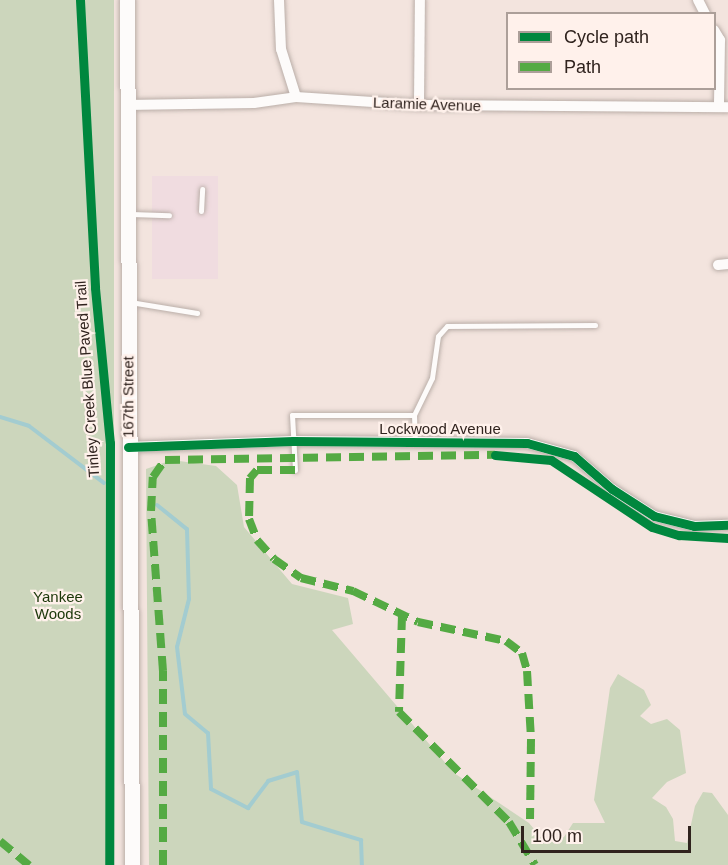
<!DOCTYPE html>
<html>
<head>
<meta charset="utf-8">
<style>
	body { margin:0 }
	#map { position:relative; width:728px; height:865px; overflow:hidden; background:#f3e4de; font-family:Arial,sans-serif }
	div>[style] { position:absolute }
	.commercial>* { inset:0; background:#f0dce0; transform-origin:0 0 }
	.green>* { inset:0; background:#ccd6bc; transform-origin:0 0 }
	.stream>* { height:4px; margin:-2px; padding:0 2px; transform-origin:2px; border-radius:2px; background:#a3ccd0 }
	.roads { filter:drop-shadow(0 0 2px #baaea8) drop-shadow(0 0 2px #baaea8) }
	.service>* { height:5px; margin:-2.5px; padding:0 2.5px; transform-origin:2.5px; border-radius:2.5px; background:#fdfbfa }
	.minor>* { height:10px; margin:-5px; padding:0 5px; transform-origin:5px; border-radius:5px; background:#fdfbfa }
	.secondary>* { height:15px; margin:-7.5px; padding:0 7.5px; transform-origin:7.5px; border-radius:7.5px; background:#fdfbfa }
	.quiet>* { height:8px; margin-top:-4px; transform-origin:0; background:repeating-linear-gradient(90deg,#54aa43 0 15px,transparent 0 23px) }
	.cycleway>* { height:9px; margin:-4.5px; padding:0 4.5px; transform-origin:4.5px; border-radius:4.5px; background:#00873e }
	span { translate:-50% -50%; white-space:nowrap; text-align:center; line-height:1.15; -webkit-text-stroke:4.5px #fff1eb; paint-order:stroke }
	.street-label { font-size:15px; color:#30231e }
	.park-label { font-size:15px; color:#1b3709 }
	.legend { position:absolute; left:506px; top:12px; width:210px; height:78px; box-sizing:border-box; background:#fff1eb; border:2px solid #ac9f99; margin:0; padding:8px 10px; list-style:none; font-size:18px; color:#30231e }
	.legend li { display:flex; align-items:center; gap:12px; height:30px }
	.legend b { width:30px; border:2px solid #ac9f99 }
	.scale { position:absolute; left:521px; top:826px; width:170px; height:27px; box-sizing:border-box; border:3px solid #30231e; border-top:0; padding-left:8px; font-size:18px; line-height:21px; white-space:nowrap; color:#30231e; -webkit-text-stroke:4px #fff1eb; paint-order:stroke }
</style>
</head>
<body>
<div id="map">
	<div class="commercial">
		<div style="left:152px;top:176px;width:66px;height:103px"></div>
	</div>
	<div class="green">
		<div style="left:0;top:0;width:114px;height:865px"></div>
		<div style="clip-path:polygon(172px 460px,216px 466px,237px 485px,244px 527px,292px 584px,348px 598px,353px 624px,332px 630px,454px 773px,529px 823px,543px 840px,564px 837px,573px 823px,605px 823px,594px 800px,610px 688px,618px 674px,644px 690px,651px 705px,640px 716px,651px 724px,667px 719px,680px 730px,686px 773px,667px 782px,652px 798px,666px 807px,673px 819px,675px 841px,687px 843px,695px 806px,703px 792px,712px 793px,728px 815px,728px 865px,149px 865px,146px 469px)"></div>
	</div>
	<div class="stream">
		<div style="left:0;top:417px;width:30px;rotate:17deg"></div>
		<div style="left:29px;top:426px;width:94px;rotate:37.2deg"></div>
		<div style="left:157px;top:505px;width:38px;rotate:39deg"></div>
		<div style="left:187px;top:529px;width:70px;rotate:88.4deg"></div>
		<div style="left:189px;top:599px;width:49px;rotate:104deg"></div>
		<div style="left:177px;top:647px;width:67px;rotate:83.2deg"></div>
		<div style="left:185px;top:714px;width:30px;rotate:40deg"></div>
		<div style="left:208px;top:733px;width:56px;rotate:86.9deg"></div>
		<div style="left:211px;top:789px;width:42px;rotate:27.2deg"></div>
		<div style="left:248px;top:808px;width:34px;rotate:-53deg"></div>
		<div style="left:268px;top:781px;width:30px;rotate:-17deg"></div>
		<div style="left:297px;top:772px;width:50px;rotate:84.3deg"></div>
		<div style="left:302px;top:822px;width:62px;rotate:17deg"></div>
		<div style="left:361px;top:840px;width:25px;rotate:88deg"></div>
	</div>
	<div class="roads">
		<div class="service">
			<div style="left:201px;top:211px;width:22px;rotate:-87deg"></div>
			<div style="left:131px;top:214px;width:38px;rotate:2deg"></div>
			<div style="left:130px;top:302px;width:68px;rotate:9.3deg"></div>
			<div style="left:414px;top:415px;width:41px;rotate:-64.1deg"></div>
			<div style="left:432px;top:378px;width:42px;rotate:-81.9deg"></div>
			<div style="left:438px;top:336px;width:13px;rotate:-48deg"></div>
			<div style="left:447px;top:326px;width:148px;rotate:-0.4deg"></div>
			<div style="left:295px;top:470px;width:55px;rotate:-93.1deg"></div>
			<div style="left:292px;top:415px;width:122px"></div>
			<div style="left:414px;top:415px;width:28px;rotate:88deg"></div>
		</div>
		<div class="minor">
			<div style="left:279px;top:0;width:49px;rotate:87.7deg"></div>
			<div style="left:281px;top:49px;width:50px;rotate:72.6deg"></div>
			<div style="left:698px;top:0;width:16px;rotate:63deg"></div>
			<div style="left:714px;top:30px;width:12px;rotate:59deg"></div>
			<div style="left:720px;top:40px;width:67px;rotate:90.9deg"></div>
			<div style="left:126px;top:105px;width:128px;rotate:-0.9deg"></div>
			<div style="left:254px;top:103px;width:42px;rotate:-8.1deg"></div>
			<div style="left:296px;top:97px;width:123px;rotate:3.7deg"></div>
			<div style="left:419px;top:105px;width:309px;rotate:0.4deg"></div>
			<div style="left:419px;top:105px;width:105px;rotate:-89.5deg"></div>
			<div style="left:718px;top:265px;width:10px;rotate:-6deg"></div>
			<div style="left:128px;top:447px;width:165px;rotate:-2.1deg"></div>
			<div style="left:293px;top:441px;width:234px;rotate:0.5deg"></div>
			<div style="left:527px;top:443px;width:49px;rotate:15.5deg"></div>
			<div style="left:574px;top:456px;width:50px;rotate:41deg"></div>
			<div style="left:612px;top:489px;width:50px;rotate:32.7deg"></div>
			<div style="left:654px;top:516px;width:41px;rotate:14deg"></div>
			<div style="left:694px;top:526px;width:34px;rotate:-2deg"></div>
		</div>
		<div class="secondary">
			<div style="left:127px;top:0;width:865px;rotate:89.67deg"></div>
		</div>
	</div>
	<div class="quiet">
		<div style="left:295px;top:470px;width:38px;rotate:180deg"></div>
		<div style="left:257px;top:470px;width:11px;rotate:131deg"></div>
		<div style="left:250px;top:478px;width:41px;rotate:91.4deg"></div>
		<div style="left:249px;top:519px;width:22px;rotate:69deg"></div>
		<div style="left:257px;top:540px;width:25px;rotate:48deg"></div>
		<div style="left:274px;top:559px;width:33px;rotate:35deg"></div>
		<div style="left:301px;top:578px;width:54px;rotate:14deg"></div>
		<div style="left:353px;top:591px;width:72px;rotate:25.5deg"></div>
		<div style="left:418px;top:622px;width:90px;rotate:12.2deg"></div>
		<div style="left:506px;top:641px;width:20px;rotate:37deg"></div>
		<div style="left:522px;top:653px;width:19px;rotate:74deg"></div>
		<div style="left:527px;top:671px;width:68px;rotate:86.6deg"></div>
		<div style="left:531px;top:739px;width:80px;rotate:90.7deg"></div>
		<div style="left:402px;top:615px;width:97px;rotate:91.8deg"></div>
		<div style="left:399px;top:712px;width:156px;rotate:45deg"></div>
		<div style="left:509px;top:822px;width:50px;rotate:58.8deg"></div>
		<div style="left:0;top:841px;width:38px;rotate:40deg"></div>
		<div style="left:163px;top:865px;width:194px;rotate:-90deg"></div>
		<div style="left:163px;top:671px;width:160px;rotate:-94.3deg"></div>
		<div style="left:151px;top:511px;width:34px;rotate:-87deg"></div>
		<div style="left:153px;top:477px;width:21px;rotate:-55deg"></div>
		<div style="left:165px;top:460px;width:330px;rotate:-0.9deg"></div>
	</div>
	<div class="cycleway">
		<div style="left:80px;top:0;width:288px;rotate:87deg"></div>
		<div style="left:95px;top:288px;width:156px;rotate:84.5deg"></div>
		<div style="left:110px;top:443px;width:422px;rotate:90.1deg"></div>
		<div style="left:128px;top:447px;width:165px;rotate:-2.1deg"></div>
		<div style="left:293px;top:441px;width:234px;rotate:0.5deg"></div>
		<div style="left:527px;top:443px;width:49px;rotate:15.5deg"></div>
		<div style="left:574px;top:456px;width:50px;rotate:41deg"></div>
		<div style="left:612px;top:489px;width:50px;rotate:32.7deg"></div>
		<div style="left:654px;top:516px;width:41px;rotate:14deg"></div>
		<div style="left:694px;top:526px;width:34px;rotate:-2deg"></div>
		<div style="left:495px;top:455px;width:56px;rotate:5.1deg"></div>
		<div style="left:551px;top:460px;width:121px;rotate:33.6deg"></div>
		<div style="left:652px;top:527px;width:28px;rotate:17deg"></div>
		<div style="left:679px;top:535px;width:49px;rotate:3.5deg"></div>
	</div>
	<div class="street-label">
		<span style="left:427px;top:104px;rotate:2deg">Laramie Avenue</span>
		<span style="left:87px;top:379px;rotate:-94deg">Tinley Creek Blue Paved Trail</span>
		<span style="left:128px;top:397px;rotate:-90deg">167th Street</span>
		<span style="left:440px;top:429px">Lockwood Avenue</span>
	</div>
	<div class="park-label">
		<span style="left:58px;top:605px">Yankee<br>Woods</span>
	</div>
	<ul class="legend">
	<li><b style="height:8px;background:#00873e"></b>Cycle path</li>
	<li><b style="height:8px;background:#54aa43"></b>Path</li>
	</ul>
	<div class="scale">100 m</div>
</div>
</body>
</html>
